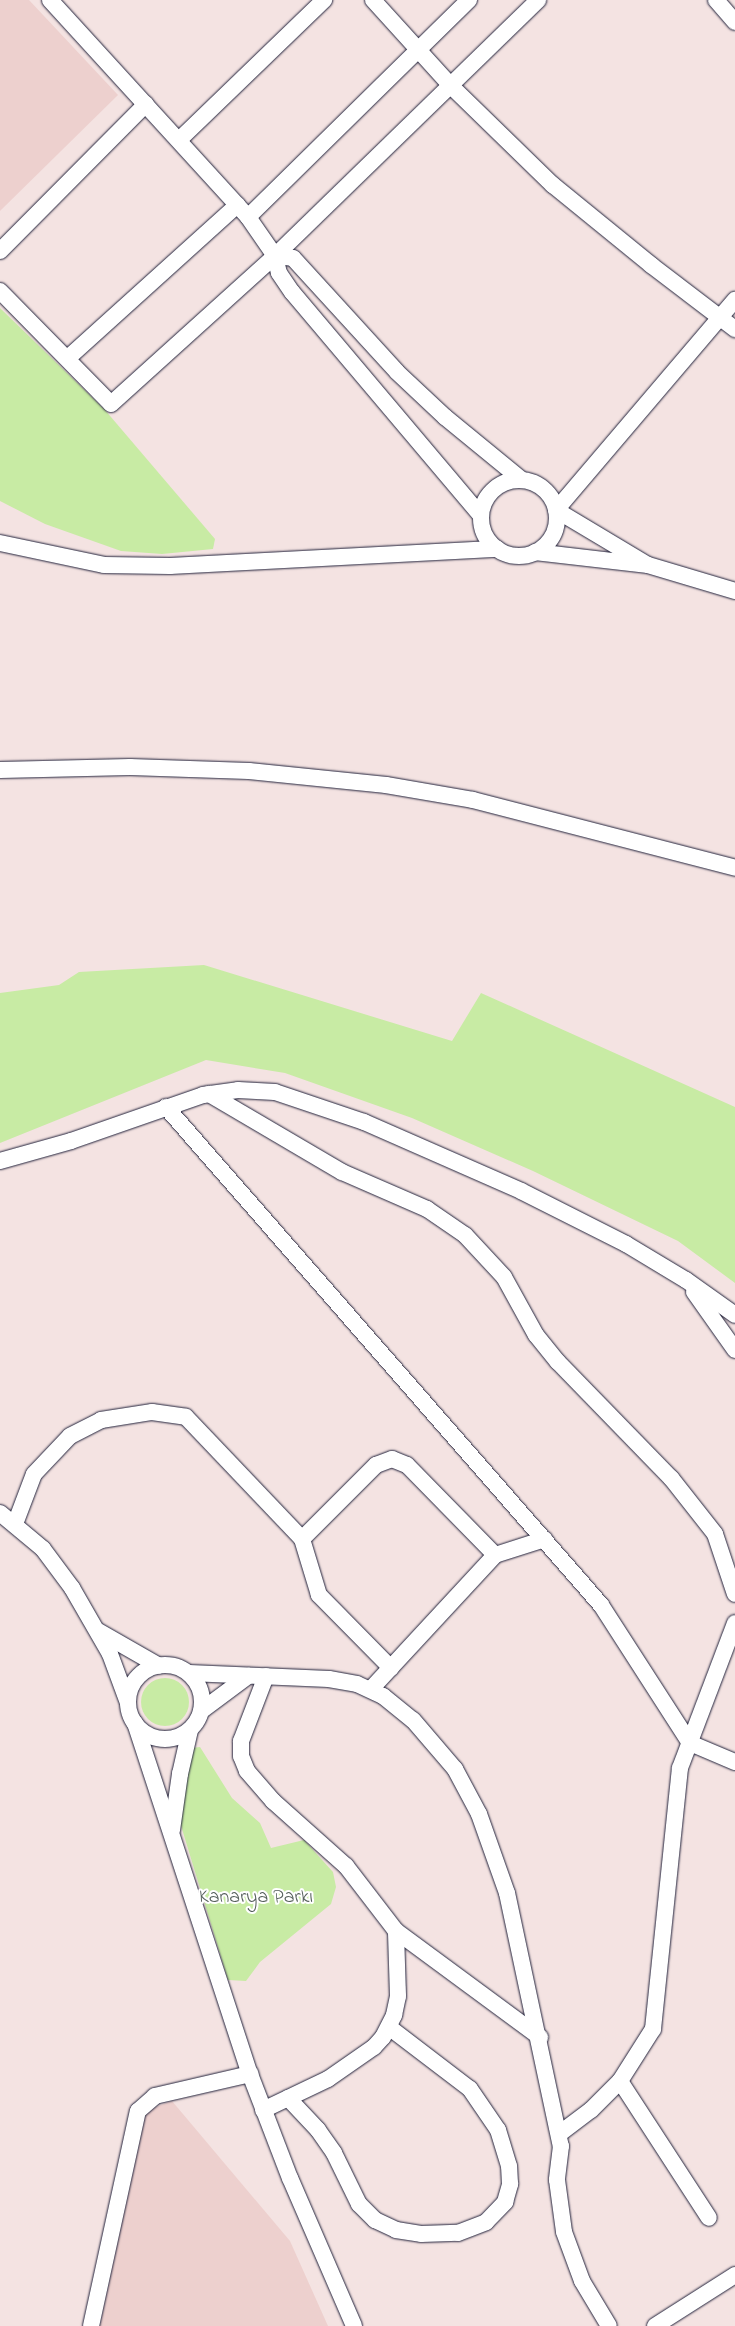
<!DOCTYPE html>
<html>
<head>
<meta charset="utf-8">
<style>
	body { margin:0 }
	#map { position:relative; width:735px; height:2326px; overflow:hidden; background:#f4e3e2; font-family:"Indie Flower",sans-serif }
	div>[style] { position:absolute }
	.built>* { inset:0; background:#edd0ce }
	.green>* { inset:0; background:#c8eba4 }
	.round { border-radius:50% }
	.roads { filter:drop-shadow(0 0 1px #22223b) drop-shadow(0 0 1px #22223b) }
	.minor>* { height:16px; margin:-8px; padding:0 8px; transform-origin:8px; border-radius:8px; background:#fff }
	.minor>.ring { margin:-8px; padding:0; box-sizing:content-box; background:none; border:16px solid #fff; border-radius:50% }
	span { translate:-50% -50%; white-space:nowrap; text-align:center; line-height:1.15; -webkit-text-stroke:4px #fff; paint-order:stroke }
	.park-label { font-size:20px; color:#545e5a }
</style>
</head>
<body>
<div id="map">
	<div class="built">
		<div style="clip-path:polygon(0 0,29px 0,118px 95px,0 211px)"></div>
		<div style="clip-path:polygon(172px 2101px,290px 2241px,328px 2326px,100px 2326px,142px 2112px)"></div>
	</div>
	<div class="green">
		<div style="clip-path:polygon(0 308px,105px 410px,215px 539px,213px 549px,162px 554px,121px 551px,45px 524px,0 501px)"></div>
		<div style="clip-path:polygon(204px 965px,452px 1041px,481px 993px,735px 1107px,735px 1283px,678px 1241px,533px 1171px,412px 1118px,285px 1073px,206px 1060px,0 1143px,0 993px,59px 985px,79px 972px)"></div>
		<div class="round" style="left:141px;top:1678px;width:48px;height:48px"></div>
		<div style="clip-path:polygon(200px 1747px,232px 1798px,260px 1823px,271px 1848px,304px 1840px,333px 1872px,336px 1887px,331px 1904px,260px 1962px,246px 1981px,228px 1980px,175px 1806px,183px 1749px)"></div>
	</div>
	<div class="roads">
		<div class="minor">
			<div style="left:50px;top:0;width:294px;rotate:47.6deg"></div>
			<div style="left:248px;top:217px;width:47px;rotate:55.3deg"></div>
			<div style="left:275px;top:256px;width:17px;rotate:77deg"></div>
			<div style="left:279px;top:273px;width:23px;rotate:56deg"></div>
			<div style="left:292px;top:292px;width:293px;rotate:49.8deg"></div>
			<div style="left:373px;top:0;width:115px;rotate:47.8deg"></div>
			<div style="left:450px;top:85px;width:144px;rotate:44.2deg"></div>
			<div style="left:553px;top:185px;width:127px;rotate:39.2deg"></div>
			<div style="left:651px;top:265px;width:106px;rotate:37.3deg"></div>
			<div style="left:716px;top:0;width:29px;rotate:49deg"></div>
			<div style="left:179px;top:140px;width:202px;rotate:-44deg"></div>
			<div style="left:248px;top:217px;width:310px;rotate:-44.5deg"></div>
			<div style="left:0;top:251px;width:207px;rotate:-45.2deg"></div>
			<div style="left:275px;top:256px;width:18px;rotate:6deg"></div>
			<div style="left:293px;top:258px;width:154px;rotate:47.6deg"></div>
			<div style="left:397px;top:372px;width:66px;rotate:43.2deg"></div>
			<div style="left:445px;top:417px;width:99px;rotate:39.3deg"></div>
			<div style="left:0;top:291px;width:158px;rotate:45.5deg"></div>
			<div style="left:111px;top:404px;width:221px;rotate:-42.1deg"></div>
			<div style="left:275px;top:256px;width:367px;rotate:-44.2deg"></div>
			<div style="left:69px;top:357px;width:227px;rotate:-42.1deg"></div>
			<div class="ring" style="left:481px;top:480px;width:60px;height:60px"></div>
			<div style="left:0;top:543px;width:106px;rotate:11.9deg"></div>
			<div style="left:104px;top:565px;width:66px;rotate:0.9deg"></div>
			<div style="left:170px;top:566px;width:328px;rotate:-3deg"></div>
			<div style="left:535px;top:552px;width:114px;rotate:6.6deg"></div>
			<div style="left:648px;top:565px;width:91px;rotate:16.6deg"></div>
			<div style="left:648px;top:565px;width:107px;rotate:-149.1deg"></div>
			<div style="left:556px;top:510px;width:276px;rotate:-49.6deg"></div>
			<div style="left:0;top:770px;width:130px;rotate:-1.3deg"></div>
			<div style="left:130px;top:767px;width:119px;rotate:1.9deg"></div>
			<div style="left:249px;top:771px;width:138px;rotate:5.8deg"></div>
			<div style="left:386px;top:785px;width:88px;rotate:9.8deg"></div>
			<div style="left:473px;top:800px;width:271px;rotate:14.5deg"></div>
			<div style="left:209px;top:1094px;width:154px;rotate:30.4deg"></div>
			<div style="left:342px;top:1172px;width:93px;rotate:23.5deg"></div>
			<div style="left:427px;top:1209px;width:46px;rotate:34.4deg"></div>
			<div style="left:465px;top:1235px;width:57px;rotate:47.1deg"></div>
			<div style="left:504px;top:1277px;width:66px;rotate:61.1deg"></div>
			<div style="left:536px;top:1335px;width:35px;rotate:51deg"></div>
			<div style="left:558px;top:1362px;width:162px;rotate:45.8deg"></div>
			<div style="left:671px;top:1478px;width:71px;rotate:51.8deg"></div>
			<div style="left:715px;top:1534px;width:63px;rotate:71.6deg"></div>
			<div style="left:166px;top:1107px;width:661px;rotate:48.86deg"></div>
			<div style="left:601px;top:1605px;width:164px;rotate:57.2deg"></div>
			<div style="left:690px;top:1743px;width:49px;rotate:22.9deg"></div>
			<div style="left:0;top:1161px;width:74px;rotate:-15.7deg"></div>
			<div style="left:71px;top:1141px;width:140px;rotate:-19.2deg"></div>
			<div style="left:203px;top:1095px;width:35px;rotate:-8deg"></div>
			<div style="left:238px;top:1090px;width:37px;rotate:3deg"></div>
			<div style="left:275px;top:1092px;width:94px;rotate:18.6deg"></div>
			<div style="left:364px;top:1122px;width:171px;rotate:23.7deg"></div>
			<div style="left:521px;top:1191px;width:118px;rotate:26.8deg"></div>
			<div style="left:626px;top:1244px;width:70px;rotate:31deg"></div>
			<div style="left:686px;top:1280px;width:60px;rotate:35.5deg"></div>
			<div style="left:694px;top:1292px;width:71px;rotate:54.7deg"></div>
			<div style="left:0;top:1513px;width:56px;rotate:39.9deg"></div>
			<div style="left:43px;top:1549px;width:49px;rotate:53.4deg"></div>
			<div style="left:72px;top:1588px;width:76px;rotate:60.1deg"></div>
			<div style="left:110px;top:1654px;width:52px;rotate:69.8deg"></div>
			<div style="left:15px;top:1524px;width:53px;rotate:-69.2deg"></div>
			<div style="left:34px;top:1474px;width:52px;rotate:-46.5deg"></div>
			<div style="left:70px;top:1436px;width:35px;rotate:-27deg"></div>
			<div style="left:101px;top:1420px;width:52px;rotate:-8.9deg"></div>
			<div style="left:152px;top:1412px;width:34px;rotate:8deg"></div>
			<div style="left:186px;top:1417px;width:168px;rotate:46.4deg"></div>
			<div style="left:98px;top:1631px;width:70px;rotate:29.8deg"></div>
			<div class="ring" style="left:128px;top:1665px;width:58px;height:58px"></div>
			<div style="left:391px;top:1668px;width:103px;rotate:-134.6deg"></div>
			<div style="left:319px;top:1595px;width:59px;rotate:-106.9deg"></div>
			<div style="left:302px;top:1539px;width:105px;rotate:-45deg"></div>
			<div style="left:376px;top:1465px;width:17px;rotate:-21deg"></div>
			<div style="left:392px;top:1459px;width:16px;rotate:22deg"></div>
			<div style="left:407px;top:1465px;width:126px;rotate:45.6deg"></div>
			<div style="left:189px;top:1673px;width:140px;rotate:2.5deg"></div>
			<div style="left:329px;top:1679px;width:28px;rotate:10deg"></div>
			<div style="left:357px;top:1684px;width:29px;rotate:25deg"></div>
			<div style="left:383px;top:1696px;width:38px;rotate:39deg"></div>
			<div style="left:413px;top:1720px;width:65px;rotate:49.4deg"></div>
			<div style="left:455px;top:1769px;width:51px;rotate:61.9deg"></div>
			<div style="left:479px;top:1814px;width:84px;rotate:70.5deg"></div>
			<div style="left:507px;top:1893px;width:259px;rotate:78deg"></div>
			<div style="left:561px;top:2146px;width:34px;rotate:97deg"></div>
			<div style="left:557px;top:2180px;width:52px;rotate:82.3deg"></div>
			<div style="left:564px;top:2232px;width:52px;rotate:69.8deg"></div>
			<div style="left:582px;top:2281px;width:52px;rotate:59deg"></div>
			<div style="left:266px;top:1676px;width:70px;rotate:111deg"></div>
			<div style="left:241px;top:1741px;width:15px;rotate:90deg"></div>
			<div style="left:241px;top:1756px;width:16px;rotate:68deg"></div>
			<div style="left:247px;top:1771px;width:40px;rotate:49deg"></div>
			<div style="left:273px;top:1801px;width:98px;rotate:41.7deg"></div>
			<div style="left:346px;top:1866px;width:82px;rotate:52.4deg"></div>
			<div style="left:396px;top:1931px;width:179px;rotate:36.4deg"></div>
			<div style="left:371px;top:1689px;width:183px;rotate:-47.2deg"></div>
			<div style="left:495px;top:1555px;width:52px;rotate:-17.7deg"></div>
			<div style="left:201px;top:1711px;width:59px;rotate:-36.7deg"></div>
			<div style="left:135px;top:1723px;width:369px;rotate:71.9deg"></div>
			<div style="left:250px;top:2074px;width:111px;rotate:69deg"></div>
			<div style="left:290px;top:2178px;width:161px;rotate:66.6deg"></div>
			<div style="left:172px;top:1830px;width:57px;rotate:-81.9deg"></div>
			<div style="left:180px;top:1774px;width:45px;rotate:-77.2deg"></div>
			<div style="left:620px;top:2081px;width:163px;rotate:57deg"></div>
			<div style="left:288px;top:2098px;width:44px;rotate:46.8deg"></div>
			<div style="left:318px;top:2130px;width:28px;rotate:55deg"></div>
			<div style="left:334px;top:2153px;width:57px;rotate:63.9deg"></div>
			<div style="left:359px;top:2204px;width:23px;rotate:45deg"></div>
			<div style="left:375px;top:2220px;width:23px;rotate:25deg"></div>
			<div style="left:396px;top:2230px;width:25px;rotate:9deg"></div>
			<div style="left:421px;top:2234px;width:37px;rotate:-2deg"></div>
			<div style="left:458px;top:2233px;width:30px;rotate:-21deg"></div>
			<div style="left:486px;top:2222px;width:28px;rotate:-46deg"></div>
			<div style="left:505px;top:2202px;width:19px;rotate:-74deg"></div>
			<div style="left:510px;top:2184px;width:18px;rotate:-93deg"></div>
			<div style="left:509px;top:2166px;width:38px;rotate:-107deg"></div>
			<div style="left:498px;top:2130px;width:50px;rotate:-124.3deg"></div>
			<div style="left:470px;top:2089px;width:102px;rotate:-142.6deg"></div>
			<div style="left:263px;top:2110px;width:72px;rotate:-25.5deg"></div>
			<div style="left:328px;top:2079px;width:56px;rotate:-34.8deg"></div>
			<div style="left:374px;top:2047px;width:13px;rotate:-48deg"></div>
			<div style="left:383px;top:2037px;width:25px;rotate:-63deg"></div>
			<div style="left:394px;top:2015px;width:19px;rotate:-78deg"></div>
			<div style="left:398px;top:1996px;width:65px;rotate:-91.8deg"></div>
			<div style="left:559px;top:2134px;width:40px;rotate:-37deg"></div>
			<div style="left:591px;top:2110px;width:41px;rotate:-45deg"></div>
			<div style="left:620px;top:2081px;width:62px;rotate:-57.6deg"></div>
			<div style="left:653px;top:2029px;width:262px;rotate:-84.1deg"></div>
			<div style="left:680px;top:1768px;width:155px;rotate:-69.2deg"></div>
			<div style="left:91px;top:2326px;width:220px;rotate:-77.7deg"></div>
			<div style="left:138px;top:2111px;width:23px;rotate:-41deg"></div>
			<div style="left:155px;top:2096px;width:98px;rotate:-13deg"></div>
			<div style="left:655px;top:2326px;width:95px;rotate:-32.5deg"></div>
		</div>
	</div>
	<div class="park-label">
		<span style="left:256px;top:1897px">Kanarya Parkı</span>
	</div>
</div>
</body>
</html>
